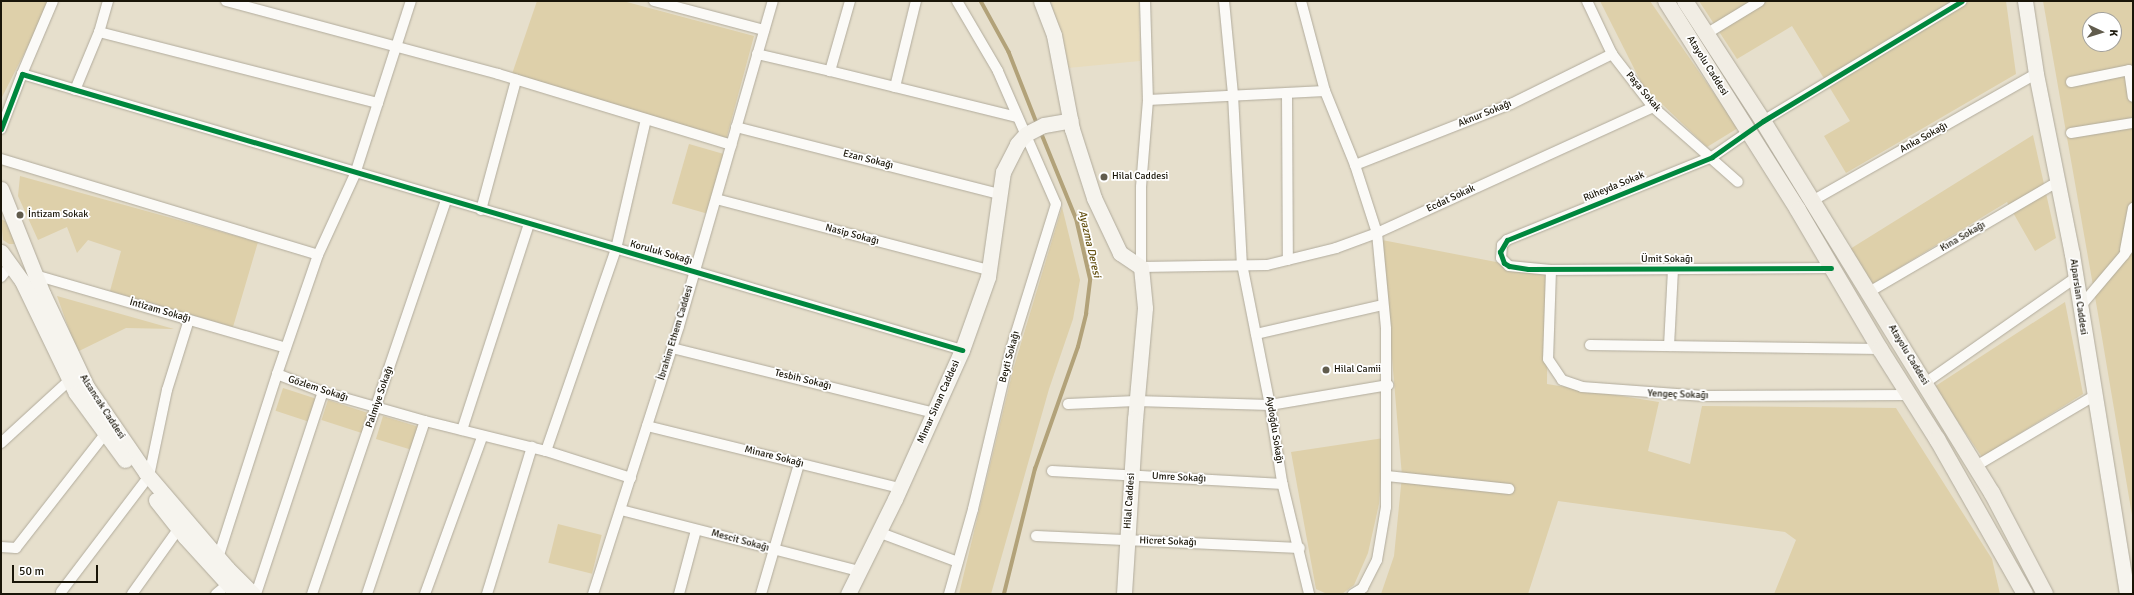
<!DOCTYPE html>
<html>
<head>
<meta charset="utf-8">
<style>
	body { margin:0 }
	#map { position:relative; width:2134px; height:595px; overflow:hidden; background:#e6dfcc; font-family:Signika,sans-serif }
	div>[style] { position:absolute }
	.built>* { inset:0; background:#e8dcbc }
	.green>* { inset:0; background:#ded0aa; transform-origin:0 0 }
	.stream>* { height:3.5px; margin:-1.75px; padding:0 1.75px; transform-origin:1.75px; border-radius:1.75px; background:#b2a279 }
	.roads { filter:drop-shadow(0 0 1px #b1ab9c) drop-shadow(0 0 1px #b1ab9c) }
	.street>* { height:10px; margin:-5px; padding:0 5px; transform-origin:5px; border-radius:5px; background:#fbfaf7 }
	.secondary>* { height:15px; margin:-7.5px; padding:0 7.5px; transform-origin:7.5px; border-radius:7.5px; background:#f6f4ee }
	.primary>* { height:16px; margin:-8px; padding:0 8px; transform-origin:8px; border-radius:8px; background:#f1ede4 }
	.cycleway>* { height:5px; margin:-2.5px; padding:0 2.5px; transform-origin:2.5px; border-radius:2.5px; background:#00873e }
	.dots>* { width:11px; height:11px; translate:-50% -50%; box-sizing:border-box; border:2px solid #fff; border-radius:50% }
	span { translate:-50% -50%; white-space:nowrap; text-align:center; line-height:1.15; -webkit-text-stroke:3.5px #fff; paint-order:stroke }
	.street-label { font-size:10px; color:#191508 }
	.poi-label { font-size:10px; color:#191508 }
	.left { translate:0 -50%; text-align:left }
	.water-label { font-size:11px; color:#645010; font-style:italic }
	.frame { position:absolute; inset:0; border:2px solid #191508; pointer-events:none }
	.north { position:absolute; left:2082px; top:12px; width:40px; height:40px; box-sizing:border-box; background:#fff; border:1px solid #a3a19c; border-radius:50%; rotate:94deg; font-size:11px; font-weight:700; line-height:16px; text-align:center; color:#191508 }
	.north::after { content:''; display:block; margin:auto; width:14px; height:18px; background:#615c4d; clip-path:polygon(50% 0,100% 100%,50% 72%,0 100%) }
	.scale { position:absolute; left:12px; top:565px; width:86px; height:18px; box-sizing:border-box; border:2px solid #191508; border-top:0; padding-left:5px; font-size:12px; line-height:14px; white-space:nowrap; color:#191508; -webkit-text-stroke:3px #fff; paint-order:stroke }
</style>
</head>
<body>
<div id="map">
	<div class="built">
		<div style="clip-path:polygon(1051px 1px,1139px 1px,1140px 61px,1068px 68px)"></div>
	</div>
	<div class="green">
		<div style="clip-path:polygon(1px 1px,51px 1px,1px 99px)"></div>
		<div style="clip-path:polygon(537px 1px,623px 1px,754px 36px,726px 140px,512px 74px)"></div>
		<div style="clip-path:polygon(1600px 1px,1650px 1px,1738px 128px,1707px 147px,1643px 86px)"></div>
		<div style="clip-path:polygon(1699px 1px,2006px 1px,2016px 74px,1846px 173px,1824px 136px,1850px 121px,1792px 26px,1737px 59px)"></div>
		<div style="clip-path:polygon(evenodd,2043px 1px,2133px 1px,2133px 521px,2098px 314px,2043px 1px,2090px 20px,2114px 20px,2114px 44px,2090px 44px,2090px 20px)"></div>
		<div style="clip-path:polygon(2033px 135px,2056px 238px,2035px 251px,2007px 202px,1871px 285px,1850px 249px)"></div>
		<div style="left:689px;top:144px;width:37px;height:62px;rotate:16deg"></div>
		<div style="clip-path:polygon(20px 176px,258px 242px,233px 327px,110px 291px,121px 251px,88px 240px,77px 253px,67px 227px,38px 240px,18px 196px)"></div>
		<div style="clip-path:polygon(1062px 207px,1080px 280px,1073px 319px,1049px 389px,991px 594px,959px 594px,1013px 370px)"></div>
		<div style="clip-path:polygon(1px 219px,9px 223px,16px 240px,14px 244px,9px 244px,3px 240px)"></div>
		<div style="clip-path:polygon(1382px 240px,1548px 272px,1547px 384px,1659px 402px,1648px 451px,1690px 464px,1702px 406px,1896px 408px,1992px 559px,2000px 594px,1774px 594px,1796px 540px,1785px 532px,1558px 501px,1528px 594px,1381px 594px,1394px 556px,1402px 476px)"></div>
		<div style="clip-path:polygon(57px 296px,174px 329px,126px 328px,77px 352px)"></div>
		<div style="clip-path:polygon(2065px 302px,2083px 394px,1982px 457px,1934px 387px)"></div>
		<div style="left:283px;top:388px;width:35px;height:24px;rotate:18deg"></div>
		<div style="left:328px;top:400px;width:43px;height:21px;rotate:18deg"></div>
		<div style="left:383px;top:416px;width:37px;height:24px;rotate:17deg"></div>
		<div style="clip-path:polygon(1384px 438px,1379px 504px,1368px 553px,1354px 585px,1342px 594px,1325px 593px,1316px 589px,1291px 452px)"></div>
		<div style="left:558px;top:524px;width:45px;height:40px;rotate:14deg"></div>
	</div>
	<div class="stream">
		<div style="left:981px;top:1px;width:58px;rotate:61.2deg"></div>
		<div style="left:1009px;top:52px;width:76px;rotate:68.5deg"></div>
		<div style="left:1004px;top:594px;width:129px;rotate:-76.1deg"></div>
		<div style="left:1035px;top:469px;width:129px;rotate:-70.6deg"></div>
		<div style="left:1078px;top:347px;width:34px;rotate:-76deg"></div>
		<div style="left:1086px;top:314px;width:35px;rotate:-83deg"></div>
		<div style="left:1090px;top:279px;width:62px;rotate:-103.1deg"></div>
		<div style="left:1076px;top:219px;width:95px;rotate:-112.2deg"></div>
	</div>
	<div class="roads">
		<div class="street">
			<div style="left:108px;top:1px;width:32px;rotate:106deg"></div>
			<div style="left:99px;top:32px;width:288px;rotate:14.3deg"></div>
			<div style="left:226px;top:1px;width:282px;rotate:15deg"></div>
			<div style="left:498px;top:74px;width:244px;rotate:16.9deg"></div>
			<div style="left:654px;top:1px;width:114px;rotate:14.8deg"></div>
			<div style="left:850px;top:1px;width:73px;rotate:105.9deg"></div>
			<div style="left:830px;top:71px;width:193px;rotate:13.8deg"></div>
			<div style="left:1145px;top:1px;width:99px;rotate:88.3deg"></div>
			<div style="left:1148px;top:100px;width:87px;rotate:94.6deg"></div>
			<div style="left:1141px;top:187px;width:80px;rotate:90deg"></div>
			<div style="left:1141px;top:267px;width:126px;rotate:-0.9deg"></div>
			<div style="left:1267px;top:265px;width:71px;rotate:-13.8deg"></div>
			<div style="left:1336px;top:248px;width:44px;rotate:-20.1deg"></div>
			<div style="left:1377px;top:233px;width:303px;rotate:-24.5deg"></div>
			<div style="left:1224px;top:1px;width:94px;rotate:84.5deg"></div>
			<div style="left:1233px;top:95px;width:169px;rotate:87deg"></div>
			<div style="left:1242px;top:264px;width:144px;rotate:78.8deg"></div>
			<div style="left:1270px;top:405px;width:78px;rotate:81.1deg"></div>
			<div style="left:1282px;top:482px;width:115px;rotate:76.4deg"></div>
			<div style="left:1301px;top:1px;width:93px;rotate:75.1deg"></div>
			<div style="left:1325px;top:91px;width:80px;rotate:67.9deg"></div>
			<div style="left:1355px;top:165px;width:71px;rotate:72.1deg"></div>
			<div style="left:1377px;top:233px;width:96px;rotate:84.6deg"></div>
			<div style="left:1386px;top:329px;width:178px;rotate:90deg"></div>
			<div style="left:1386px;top:507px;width:54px;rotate:99.6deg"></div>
			<div style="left:1377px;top:560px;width:31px;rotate:117deg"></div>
			<div style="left:1363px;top:588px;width:12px;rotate:149deg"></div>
			<div style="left:1587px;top:1px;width:59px;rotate:64.7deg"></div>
			<div style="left:1612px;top:54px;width:67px;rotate:52.3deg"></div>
			<div style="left:1653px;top:107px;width:113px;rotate:41.4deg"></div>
			<div style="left:1706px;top:34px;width:63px;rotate:-31.4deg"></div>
			<div style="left:757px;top:54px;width:75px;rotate:13.1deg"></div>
			<div style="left:22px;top:74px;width:79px;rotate:-67deg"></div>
			<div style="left:2071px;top:82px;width:59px;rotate:-11.7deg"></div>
			<div style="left:2129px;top:70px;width:27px;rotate:82deg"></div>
			<div style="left:895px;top:87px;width:89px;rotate:-76.3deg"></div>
			<div style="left:75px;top:90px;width:63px;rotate:-67.5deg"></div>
			<div style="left:1287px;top:93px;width:167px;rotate:89.7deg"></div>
			<div style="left:1148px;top:100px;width:177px;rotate:-2.9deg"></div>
			<div style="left:1763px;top:121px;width:232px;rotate:-31.1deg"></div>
			<div style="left:736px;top:127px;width:271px;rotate:14.3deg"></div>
			<div style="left:1px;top:129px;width:59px;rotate:-69.1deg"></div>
			<div style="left:22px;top:74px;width:980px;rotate:16.36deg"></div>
			<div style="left:1748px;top:132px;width:44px;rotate:145.2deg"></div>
			<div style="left:1712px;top:157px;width:221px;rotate:158deg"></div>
			<div style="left:1507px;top:240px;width:7px;rotate:135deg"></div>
			<div style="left:1502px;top:245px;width:13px;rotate:94deg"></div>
			<div style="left:1501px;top:258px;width:11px;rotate:45deg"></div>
			<div style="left:1509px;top:266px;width:42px;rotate:5.4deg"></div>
			<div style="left:1551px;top:270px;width:280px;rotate:-0.4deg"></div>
			<div style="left:2071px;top:133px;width:63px;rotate:-9.2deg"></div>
			<div style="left:1px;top:159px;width:331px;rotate:16.8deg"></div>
			<div style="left:1355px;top:165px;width:168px;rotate:-21.4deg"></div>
			<div style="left:1511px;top:104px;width:113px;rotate:-26.3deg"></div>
			<div style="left:716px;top:199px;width:282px;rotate:14.6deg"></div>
			<div style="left:1812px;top:201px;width:257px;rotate:-29.6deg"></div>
			<div style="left:481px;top:210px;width:135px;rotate:-74.9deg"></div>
			<div style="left:2125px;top:250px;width:43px;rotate:-79.2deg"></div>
			<div style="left:1551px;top:270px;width:89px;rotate:91.9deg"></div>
			<div style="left:1548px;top:359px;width:25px;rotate:56deg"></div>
			<div style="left:1562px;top:380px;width:21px;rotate:19deg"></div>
			<div style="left:1582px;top:387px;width:122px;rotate:4.2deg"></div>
			<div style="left:1704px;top:396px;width:205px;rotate:-0.3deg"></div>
			<div style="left:35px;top:275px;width:261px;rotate:16.2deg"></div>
			<div style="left:1px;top:277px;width:14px;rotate:-51deg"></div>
			<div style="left:1869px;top:292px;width:218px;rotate:-30.3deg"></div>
			<div style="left:2079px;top:308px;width:70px;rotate:-49.7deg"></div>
			<div style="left:2124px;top:255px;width:16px;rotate:-55deg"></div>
			<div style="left:1256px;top:334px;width:130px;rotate:-12.9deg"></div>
			<div style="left:1590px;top:345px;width:290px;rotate:0.8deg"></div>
			<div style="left:1669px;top:346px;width:77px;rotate:-87deg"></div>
			<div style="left:672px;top:348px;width:270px;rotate:13.9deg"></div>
			<div style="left:277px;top:374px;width:126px;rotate:-71deg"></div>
			<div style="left:318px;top:255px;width:89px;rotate:-65.4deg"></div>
			<div style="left:355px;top:174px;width:182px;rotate:-72.1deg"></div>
			<div style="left:1925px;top:383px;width:183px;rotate:-35deg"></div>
			<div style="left:1068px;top:404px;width:68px;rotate:-2.5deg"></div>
			<div style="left:1136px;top:401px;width:134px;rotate:1.7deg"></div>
			<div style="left:1270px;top:405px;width:120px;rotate:-9.6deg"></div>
			<div style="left:647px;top:426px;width:260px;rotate:13.8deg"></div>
			<div style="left:462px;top:430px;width:217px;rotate:-72deg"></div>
			<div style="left:1px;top:443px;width:98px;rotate:-42.5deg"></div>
			<div style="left:1976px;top:466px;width:137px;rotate:-30.7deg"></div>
			<div style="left:1052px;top:471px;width:231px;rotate:3.2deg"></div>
			<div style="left:1387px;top:476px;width:123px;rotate:6.1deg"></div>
			<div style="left:631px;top:478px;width:89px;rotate:-162.4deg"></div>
			<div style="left:546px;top:451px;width:214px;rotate:-70.9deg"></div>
			<div style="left:616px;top:249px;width:133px;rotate:-77deg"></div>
			<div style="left:621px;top:510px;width:246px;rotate:14.4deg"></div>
			<div style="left:878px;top:532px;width:85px;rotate:20.6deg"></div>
			<div style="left:1036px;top:536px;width:264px;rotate:2.6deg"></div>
			<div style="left:1px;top:547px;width:15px;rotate:4deg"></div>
			<div style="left:16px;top:548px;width:151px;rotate:-52deg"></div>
			<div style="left:218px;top:558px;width:193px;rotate:-72.2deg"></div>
			<div style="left:277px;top:374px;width:49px;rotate:21.4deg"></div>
			<div style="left:323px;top:392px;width:106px;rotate:15.9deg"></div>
			<div style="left:425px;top:421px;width:125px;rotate:13.9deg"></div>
			<div style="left:61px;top:592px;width:146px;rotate:-52.8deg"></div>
			<div style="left:149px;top:476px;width:88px;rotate:-78.2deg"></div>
			<div style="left:167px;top:390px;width:73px;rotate:-72.6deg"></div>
			<div style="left:132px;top:594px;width:86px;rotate:-54.5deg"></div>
			<div style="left:216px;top:594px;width:16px;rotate:-40deg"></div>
			<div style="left:256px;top:594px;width:213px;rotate:-71.7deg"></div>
			<div style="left:312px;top:594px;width:416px;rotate:-71.2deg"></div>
			<div style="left:367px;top:594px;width:182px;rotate:-71.5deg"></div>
			<div style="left:425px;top:594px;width:167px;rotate:-70deg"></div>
			<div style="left:487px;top:594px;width:154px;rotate:-73deg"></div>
			<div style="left:593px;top:594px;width:281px;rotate:-72.2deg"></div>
			<div style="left:679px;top:326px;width:338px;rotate:-73.9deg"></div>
			<div style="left:679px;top:594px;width:66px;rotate:-75.1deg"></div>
			<div style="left:761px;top:594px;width:135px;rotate:-73.7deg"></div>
			<div style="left:949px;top:594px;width:88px;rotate:-74.2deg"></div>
			<div style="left:973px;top:509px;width:161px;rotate:-76.7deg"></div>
			<div style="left:1010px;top:352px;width:155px;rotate:-72.7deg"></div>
			<div style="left:1056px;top:204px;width:145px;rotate:-113.6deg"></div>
			<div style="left:998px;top:71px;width:81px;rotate:-120.4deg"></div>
		</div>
		<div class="secondary">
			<div style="left:1041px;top:1px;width:36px;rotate:69deg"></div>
			<div style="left:1054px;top:35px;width:96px;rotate:79.2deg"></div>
			<div style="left:1072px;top:129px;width:72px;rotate:72.3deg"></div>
			<div style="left:1094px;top:198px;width:61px;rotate:64.7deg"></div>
			<div style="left:1120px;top:253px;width:25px;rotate:34deg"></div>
			<div style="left:1141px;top:267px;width:41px;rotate:84.4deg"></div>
			<div style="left:1145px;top:308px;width:111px;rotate:95.1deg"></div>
			<div style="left:1135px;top:419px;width:175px;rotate:93.6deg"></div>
			<div style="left:2025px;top:1px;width:74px;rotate:81.4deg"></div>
			<div style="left:2036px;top:74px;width:184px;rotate:78.7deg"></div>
			<div style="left:2072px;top:254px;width:344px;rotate:80.8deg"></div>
			<div style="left:1px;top:189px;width:113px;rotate:68.2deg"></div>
			<div style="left:43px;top:294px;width:103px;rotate:64.7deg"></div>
			<div style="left:87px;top:387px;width:104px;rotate:55.5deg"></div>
			<div style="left:146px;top:473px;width:125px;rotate:49.5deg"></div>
			<div style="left:227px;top:568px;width:37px;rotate:45deg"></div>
			<div style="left:1px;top:252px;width:36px;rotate:54deg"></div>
			<div style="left:22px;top:281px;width:124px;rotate:64.3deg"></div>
			<div style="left:76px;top:393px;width:83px;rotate:53.8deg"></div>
			<div style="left:156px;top:500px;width:47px;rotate:51.9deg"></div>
			<div style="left:185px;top:537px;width:77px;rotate:47.6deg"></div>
			<div style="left:848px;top:594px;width:106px;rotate:-63.7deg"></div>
			<div style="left:895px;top:499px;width:163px;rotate:-65.8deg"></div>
			<div style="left:962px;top:350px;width:77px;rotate:-70.4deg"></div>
			<div style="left:988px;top:277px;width:106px;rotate:-81.9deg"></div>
			<div style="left:1003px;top:172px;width:31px;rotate:-63deg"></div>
			<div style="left:1017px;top:144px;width:13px;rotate:-48deg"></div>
			<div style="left:1026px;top:134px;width:20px;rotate:-27deg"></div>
			<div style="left:1044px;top:125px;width:27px;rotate:-10deg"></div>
		</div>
		<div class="primary">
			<div style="left:1666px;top:1px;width:247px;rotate:57.7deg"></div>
			<div style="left:1798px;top:210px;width:161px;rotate:59.5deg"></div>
			<div style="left:1880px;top:349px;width:107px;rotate:57.7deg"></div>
			<div style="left:1937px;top:439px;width:178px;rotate:60.4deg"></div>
			<div style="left:1685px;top:1px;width:143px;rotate:57deg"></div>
			<div style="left:1763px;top:121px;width:437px;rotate:58.4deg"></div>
			<div style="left:1992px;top:493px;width:114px;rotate:62.3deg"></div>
		</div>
	</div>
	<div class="cycleway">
		<div style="left:1px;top:129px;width:59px;rotate:-69.1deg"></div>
		<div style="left:22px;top:74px;width:980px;rotate:16.36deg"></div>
		<div style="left:1831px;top:268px;width:303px;rotate:179.8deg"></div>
		<div style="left:1528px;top:269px;width:19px;rotate:-171deg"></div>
		<div style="left:1509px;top:266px;width:6px;rotate:-149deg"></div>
		<div style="left:1504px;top:263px;width:12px;rotate:-110deg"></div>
		<div style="left:1500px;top:252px;width:14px;rotate:-60deg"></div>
		<div style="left:1507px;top:240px;width:221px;rotate:-22deg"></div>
		<div style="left:1712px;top:157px;width:62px;rotate:-35.2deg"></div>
		<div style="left:1763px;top:121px;width:232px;rotate:-31.1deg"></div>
	</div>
	<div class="dots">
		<div style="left:1104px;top:177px;background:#615c4d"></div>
		<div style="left:20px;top:215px;background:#615c4d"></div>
		<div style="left:1326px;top:370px;background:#615c4d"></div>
	</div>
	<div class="street-label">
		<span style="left:1707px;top:66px;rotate:58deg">Atayolu Caddesi</span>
		<span style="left:1643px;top:92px;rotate:50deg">Paşa Sokak</span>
		<span style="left:1485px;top:114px;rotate:-22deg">Aknur Sokağı</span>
		<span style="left:1924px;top:138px;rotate:-29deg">Anka Sokağı</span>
		<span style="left:868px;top:160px;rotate:14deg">Ezan Sokağı</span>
		<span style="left:1614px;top:187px;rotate:-22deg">Rüheyda Sokak</span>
		<span style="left:1451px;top:199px;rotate:-25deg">Ecdat Sokak</span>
		<span style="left:852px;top:235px;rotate:15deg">Nasip Sokağı</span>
		<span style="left:1963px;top:237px;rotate:-30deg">Kına Sokağı</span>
		<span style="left:661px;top:253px;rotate:16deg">Koruluk Sokağı</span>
		<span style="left:1667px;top:260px">Ümit Sokağı</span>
		<span style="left:2078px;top:297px;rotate:82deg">Alparslan Caddesi</span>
		<span style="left:160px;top:311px;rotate:16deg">İntizam Sokağı</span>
		<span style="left:676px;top:333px;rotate:-73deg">İbrahim Ethem Caddesi</span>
		<span style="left:1908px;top:355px;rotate:59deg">Atayolu Caddesi</span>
		<span style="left:1010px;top:357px;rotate:-75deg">Beyti Sokağı</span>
		<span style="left:803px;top:380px;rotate:14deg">Tesbih Sokağı</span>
		<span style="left:318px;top:389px;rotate:18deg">Gözlem Sokağı</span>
		<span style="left:1678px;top:395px;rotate:2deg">Yengeç Sokağı</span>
		<span style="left:380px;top:397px;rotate:-71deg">Palmiye Sokağı</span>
		<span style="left:939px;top:402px;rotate:-66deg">Mimar Sinan Caddesi</span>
		<span style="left:102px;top:407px;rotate:57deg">Alsancak Caddesi</span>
		<span style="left:1274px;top:430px;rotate:81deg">Aydoğdu Sokağı</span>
		<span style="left:774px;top:457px;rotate:14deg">Minare Sokağı</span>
		<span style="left:1179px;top:478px;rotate:3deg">Umre Sokağı</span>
		<span style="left:1130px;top:501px;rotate:-86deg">Hilal Caddesi</span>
		<span style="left:740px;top:541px;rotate:15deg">Mescit Sokağı</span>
		<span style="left:1168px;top:542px;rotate:2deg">Hicret Sokağı</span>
	</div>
	<div class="poi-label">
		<span class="left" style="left:1112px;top:177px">Hilal Caddesi</span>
		<span class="left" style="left:28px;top:215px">İntizam Sokak</span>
		<span class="left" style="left:1334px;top:370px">Hilal Camii</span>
	</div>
	<div class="water-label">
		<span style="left:1089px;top:244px;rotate:77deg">Ayazma Deresi</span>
	</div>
	<div class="frame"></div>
	<div class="north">K</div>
	<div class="scale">50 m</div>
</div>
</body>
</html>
